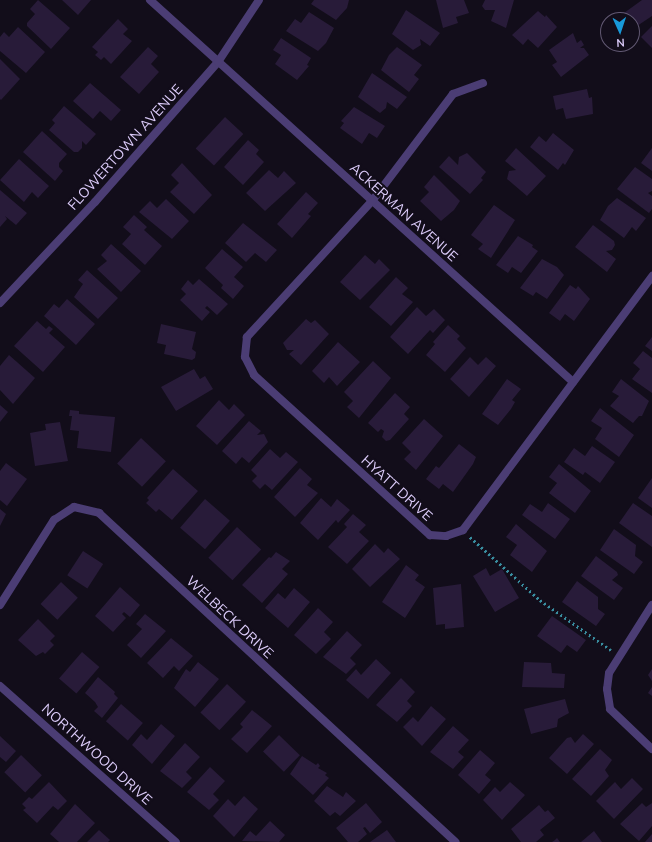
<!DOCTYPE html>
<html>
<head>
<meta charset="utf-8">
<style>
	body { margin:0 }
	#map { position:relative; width:652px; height:842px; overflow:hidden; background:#120d1a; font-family:Mulish,sans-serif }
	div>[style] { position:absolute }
	.building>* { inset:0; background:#281b39; transform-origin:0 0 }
	.path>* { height:2.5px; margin-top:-1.25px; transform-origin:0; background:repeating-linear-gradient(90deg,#398ea0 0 2px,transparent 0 5px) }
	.minor>* { height:8px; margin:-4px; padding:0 4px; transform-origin:4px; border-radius:4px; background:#4b3d74 }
	.tertiary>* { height:8px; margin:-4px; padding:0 4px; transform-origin:4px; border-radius:4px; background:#4b3d74 }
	span { translate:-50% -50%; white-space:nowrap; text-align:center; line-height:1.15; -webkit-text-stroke:4px #120d1a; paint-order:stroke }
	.street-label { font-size:14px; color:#dbcbf9 }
	.north { position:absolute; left:600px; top:12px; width:40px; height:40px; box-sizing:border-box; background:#120d1a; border:1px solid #625973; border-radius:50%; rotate:177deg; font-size:11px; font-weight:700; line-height:16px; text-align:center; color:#dbcbf9 }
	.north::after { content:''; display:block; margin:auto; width:14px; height:18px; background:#1899d9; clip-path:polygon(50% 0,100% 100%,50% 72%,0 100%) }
</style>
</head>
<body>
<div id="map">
	<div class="building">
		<div style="clip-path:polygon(38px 0,70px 28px,51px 49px,27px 26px,27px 23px,35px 14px,30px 9px)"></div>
		<div style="clip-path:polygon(62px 0,91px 0,78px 15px)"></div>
		<div style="clip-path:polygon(314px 0,349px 0,347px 8px,336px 20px,311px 4px)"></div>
		<div style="clip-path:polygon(436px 0,464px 0,469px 13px,456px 17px,458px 23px,443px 28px)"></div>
		<div style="clip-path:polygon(485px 0,514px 0,506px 28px,491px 21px,495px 10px,485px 10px,482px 6px)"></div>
		<div style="clip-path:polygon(642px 0,652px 0,652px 16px,634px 28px,632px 20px,629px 20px,624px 13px)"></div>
		<div style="clip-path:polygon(406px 10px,440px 33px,430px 46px,420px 39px,421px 45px,413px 50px,392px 34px)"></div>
		<div style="clip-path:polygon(538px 11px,545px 17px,546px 15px,557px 27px,538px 48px,528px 39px,523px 45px,512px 35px)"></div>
		<div style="clip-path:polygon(309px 12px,334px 28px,326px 43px,318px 51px,286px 31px,295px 19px,301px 23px)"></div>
		<div style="clip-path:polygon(118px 19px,128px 29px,123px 34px,132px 41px,111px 64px,104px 57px,101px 60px,95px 55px,98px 52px,92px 47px)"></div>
		<div style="clip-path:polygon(652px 26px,652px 48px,641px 37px)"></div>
		<div style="clip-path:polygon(18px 27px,45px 52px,26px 73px,0 51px,0 37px,4px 32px,9px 37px)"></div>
		<div style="clip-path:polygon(573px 33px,577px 43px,581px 40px,584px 45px,580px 48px,584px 48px,589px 55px,561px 77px,552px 65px,557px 62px,549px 50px)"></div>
		<div style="clip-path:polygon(281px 38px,311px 58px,307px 65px,309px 66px,297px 80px,275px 64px,281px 55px,273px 50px)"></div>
		<div style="clip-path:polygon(148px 47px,158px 56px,151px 64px,159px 72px,139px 94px,120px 77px)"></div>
		<div style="clip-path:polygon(397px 47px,422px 65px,414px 75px,419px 79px,409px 92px,381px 70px,389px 55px)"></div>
		<div style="clip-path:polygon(0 59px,20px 79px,1px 100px,0 99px)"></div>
		<div style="clip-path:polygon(372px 73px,407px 97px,397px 109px,387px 102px,386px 108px,380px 113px,358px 97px)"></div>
		<div style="clip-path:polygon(90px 83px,121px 110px,111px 121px,100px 111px,93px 119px,73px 101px)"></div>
		<div style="clip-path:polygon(587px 89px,589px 98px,592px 97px,593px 114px,566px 119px,563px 108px,556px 110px,553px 96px)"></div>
		<div style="clip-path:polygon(64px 106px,96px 134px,86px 145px,82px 141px,82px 148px,78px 152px,74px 152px,49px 130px,55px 123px,52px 120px)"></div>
		<div style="clip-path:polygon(354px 107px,385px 126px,377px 138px,369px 133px,362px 144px,340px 128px,344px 123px,341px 121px)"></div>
		<div style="left:225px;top:117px;width:25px;height:43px;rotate:43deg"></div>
		<div style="clip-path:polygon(42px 131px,67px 154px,59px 163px,59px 167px,63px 171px,55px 181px,23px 152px)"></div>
		<div style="clip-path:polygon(553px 133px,574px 150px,565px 165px,563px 163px,558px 170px,530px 147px,539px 136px,546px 142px)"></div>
		<div style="clip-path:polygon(248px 140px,259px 150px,256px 154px,264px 162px,243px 185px,224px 167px)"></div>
		<div style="clip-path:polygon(516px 148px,546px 176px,527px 196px,507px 179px,509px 171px,516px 170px,505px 161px)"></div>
		<div style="clip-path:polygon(652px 148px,652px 171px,641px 163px)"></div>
		<div style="clip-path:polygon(467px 153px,486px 172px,481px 178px,483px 180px,470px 194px,439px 167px,449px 156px,458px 165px,459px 157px)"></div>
		<div style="clip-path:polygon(19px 159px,49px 186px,38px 198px,32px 192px,24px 202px,0 180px)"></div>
		<div style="clip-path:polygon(182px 163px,212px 195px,194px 214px,170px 192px,179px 183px,171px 175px)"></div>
		<div style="clip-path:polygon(635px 167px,652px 179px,652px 191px,648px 193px,652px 196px,652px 209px,649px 213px,617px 189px)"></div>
		<div style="clip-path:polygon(269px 170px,278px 178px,284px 171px,296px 183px,265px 211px,246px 193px)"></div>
		<div style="clip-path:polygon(434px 175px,460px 201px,454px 210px,441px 221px,420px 201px,429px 192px,424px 187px)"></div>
		<div style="clip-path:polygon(0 190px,27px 213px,16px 225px,5px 216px,7px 219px,0 227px)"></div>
		<div style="clip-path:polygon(306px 192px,318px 203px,308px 214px,311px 216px,292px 238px,277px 224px)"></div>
		<div style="clip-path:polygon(617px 198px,646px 218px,636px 231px,632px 227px,624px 238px,600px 220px,608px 206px)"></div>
		<div style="clip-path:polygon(166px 199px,189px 221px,172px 239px,139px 212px,150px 201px,157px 208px)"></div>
		<div style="clip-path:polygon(494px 205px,515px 220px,491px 258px,478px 249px,483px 244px,471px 235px)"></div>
		<div style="clip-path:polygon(134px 215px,147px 227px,144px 230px,162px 246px,145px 265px,122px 244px,131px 234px,123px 227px)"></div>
		<div style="clip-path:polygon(243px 223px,277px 250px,266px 262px,255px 253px,246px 262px,225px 243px)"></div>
		<div style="clip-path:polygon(593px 225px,614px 241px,615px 245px,612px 250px,606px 251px,616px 259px,607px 272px,575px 247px)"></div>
		<div style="clip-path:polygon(518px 236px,533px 245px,532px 247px,538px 251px,521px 273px,512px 267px,508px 273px,496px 265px)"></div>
		<div style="clip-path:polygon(111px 244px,141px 271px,121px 292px,97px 269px,107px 261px,101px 255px)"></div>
		<div style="clip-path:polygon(222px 249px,243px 267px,234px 277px,244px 286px,233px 299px,221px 288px,223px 285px,205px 268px)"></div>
		<div style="clip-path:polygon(365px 255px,375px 264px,379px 259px,390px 270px,360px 300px,340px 282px)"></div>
		<div style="clip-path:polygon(542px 259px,557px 267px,564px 275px,547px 299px,536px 292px,533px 296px,520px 288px)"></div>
		<div style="clip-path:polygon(87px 270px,118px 298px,98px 319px,74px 297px,83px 284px,78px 280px)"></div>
		<div style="clip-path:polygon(396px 277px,408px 288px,402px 294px,413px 302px,391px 326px,369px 307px)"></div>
		<div style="clip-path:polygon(199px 279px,228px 304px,217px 315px,207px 306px,205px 308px,210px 312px,202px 321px,180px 300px,186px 294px,181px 289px,188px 280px,193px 285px)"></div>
		<div style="clip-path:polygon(570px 285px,576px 289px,578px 286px,590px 299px,574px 321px,565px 314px,560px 321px,549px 313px)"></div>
		<div style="clip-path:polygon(67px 299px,95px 324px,76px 345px,44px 316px,54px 304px,59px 308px)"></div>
		<div style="clip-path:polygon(417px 307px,426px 316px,434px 309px,445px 320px,433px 333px,430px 330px,408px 354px,390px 337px)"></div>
		<div style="clip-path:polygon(306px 319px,311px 323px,315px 320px,329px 334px,301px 365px,289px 354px,294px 350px,287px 350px,283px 343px)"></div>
		<div style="clip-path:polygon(37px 321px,46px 329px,49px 326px,53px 329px,49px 333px,65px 347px,43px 372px,14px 346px)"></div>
		<div style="clip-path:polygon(161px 324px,196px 332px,192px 349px,196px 352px,195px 358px,192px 360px,164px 354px,166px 345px,157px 343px)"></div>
		<div style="clip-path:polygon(448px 325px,460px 336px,457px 339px,466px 348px,445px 372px,426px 355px,435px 344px,433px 342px)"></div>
		<div style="clip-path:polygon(652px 337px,652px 351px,645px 346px)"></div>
		<div style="clip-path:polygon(338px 342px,360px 362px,337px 386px,329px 377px,324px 383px,312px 371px)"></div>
		<div style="clip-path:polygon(643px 351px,652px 358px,652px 393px,632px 379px,640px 369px,633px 363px)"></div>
		<div style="clip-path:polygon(9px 355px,35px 378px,13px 404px,0 390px,0 366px)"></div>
		<div style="clip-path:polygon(470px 357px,478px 365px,486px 357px,496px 366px,469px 397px,450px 379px)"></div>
		<div style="clip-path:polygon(373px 361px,391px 378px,359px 418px,347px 407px,353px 401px,344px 392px)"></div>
		<div style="clip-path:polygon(194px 369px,200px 379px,205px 376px,213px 389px,176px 411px,161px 387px)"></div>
		<div style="clip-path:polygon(507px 379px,521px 389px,512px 400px,515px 402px,511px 409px,498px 425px,482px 414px)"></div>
		<div style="clip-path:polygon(621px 379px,649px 401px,642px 416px,639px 416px,633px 423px,610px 406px,619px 396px,612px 392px)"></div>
		<div style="clip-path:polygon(395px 393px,410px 407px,404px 414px,409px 419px,390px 440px,386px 441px,382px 437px,384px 431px,381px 429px,378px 432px,368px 423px)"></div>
		<div style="clip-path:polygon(219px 400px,229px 410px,234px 404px,245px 415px,217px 445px,196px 426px)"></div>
		<div style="clip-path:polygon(0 405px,8px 412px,0 422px)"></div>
		<div style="clip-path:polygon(600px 408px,634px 435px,619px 457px,595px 439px,602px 428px,591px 421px)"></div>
		<div style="clip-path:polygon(70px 410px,79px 411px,79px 414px,115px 417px,111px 452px,77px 448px,79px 431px,70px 430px,72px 416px,69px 416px)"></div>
		<div style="clip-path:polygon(424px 419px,443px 436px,416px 470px,404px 459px,411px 452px,402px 443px)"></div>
		<div style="clip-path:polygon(249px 421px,261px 431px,257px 435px,264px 434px,268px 442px,249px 463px,242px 457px,236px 464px,222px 451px)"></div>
		<div style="clip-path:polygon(60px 422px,68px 461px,35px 466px,30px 433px,46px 430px,45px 424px)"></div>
		<div style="left:141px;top:438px;width:34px;height:35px;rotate:43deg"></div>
		<div style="clip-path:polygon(459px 444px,476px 457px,473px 464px,453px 492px,443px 484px,439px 489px,426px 479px,436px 466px,439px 468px)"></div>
		<div style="clip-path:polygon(592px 446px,615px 462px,600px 483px,585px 472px,583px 475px,564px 462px,574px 448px,585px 456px)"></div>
		<div style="clip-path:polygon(270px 449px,280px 458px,286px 452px,298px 462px,272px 490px,265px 484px,260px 489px,252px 481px,257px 476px,251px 470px)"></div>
		<div style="clip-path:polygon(6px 463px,27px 479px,7px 506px,0 500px,0 471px)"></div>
		<div style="clip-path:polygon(559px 464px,591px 491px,575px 513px,549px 493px,557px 483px,549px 477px)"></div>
		<div style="clip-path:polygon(300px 468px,312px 479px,307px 485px,318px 493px,295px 517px,274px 497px)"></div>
		<div style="clip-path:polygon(173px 469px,198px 491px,172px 520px,159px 509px,156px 512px,146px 503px,149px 500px,147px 498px)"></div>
		<div style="clip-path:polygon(652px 478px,652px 508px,638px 498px)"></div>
		<div style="clip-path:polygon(321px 498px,331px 507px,337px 499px,350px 510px,338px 523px,336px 520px,318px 540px,300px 523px)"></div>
		<div style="left:205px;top:499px;width:33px;height:38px;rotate:41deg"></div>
		<div style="clip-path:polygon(548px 503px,570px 519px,555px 539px,522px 515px,530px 504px,542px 512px)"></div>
		<div style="clip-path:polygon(633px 503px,652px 516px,652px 547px,619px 523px)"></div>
		<div style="clip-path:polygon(0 509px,6px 514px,0 526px)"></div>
		<div style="clip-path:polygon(353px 514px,366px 525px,359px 532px,369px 541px,347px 564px,328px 547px,347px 527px,344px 524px)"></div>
		<div style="clip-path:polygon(516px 524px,547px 551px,532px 572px,510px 555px,517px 545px,506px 537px)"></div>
		<div style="left:237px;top:527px;width:33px;height:42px;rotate:43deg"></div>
		<div style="clip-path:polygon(614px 529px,636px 545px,635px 556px,643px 562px,634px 574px,600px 550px)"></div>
		<div style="clip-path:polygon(375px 544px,384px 553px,388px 548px,400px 559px,370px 587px,352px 569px)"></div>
		<div style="left:83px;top:551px;width:24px;height:29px;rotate:33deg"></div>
		<div style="clip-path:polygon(276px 552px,290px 561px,282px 569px,288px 574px,262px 603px,242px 585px,269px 557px,271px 558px)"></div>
		<div style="clip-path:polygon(596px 556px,617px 572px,618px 575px,612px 580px,623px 588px,614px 600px,581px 576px)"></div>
		<div style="clip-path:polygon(406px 565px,419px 575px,415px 580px,425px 587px,405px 618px,382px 602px)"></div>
		<div style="clip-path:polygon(486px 568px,490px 576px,502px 569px,519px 598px,495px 612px,473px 576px)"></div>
		<div style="clip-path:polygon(577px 581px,598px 597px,598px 609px,605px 614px,596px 626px,562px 602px)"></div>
		<div style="left:61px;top:582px;width:23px;height:30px;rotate:43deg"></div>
		<div style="clip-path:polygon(461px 584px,464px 627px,445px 629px,445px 624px,436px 625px,433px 588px)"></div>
		<div style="clip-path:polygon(120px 587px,140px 605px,130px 617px,124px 612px,122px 614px,126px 618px,113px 632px,95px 616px)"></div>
		<div style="clip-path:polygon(294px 588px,310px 602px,288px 628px,265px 608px,278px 593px,285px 599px)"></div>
		<div style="clip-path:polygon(318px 608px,333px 622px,324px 632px,331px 639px,316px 654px,294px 635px)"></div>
		<div style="clip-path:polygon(145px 614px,166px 631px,141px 658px,127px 645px,142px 629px,136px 624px)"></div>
		<div style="clip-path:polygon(552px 616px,586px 640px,577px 652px,567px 645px,561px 653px,537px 636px)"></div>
		<div style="clip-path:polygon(38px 619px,55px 636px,50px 641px,54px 645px,45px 654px,43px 652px,36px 656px,18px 640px)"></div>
		<div style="clip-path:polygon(347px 631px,362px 645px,350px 658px,356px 664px,346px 674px,323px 657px)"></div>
		<div style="clip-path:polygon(171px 638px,193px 656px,179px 671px,174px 666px,163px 678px,147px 663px)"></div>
		<div style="left:82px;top:652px;width:23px;height:35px;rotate:41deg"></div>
		<div style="clip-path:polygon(376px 659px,391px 673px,368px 699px,346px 680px,356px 669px,361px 675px)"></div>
		<div style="clip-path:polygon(198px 662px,219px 679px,195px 707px,174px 688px,186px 669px,190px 672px)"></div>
		<div style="clip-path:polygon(524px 662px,551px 663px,552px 673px,565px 674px,564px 688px,522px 687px)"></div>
		<div style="clip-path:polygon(652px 669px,652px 681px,648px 675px)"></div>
		<div style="clip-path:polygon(98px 677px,115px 692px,114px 694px,118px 698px,102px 718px,94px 711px,98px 707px,95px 702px,85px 693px)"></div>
		<div style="clip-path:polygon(401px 678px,415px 692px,407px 701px,412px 706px,397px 722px,376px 705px)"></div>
		<div style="left:227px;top:684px;width:26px;height:39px;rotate:43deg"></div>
		<div style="clip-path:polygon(652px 687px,652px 696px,648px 693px)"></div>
		<div style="clip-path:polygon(565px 699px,569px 713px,558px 719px,557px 727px,531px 734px,524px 709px)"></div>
		<div style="left:121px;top:704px;width:29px;height:23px;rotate:41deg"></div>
		<div style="clip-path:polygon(431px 706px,446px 719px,422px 746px,403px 727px,413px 717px,418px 722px)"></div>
		<div style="clip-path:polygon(252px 710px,272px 726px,247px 753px,231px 739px,243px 727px,240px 724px)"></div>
		<div style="clip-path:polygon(161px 724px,175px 736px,152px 764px,132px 745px,141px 734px,147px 740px)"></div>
		<div style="clip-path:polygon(453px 726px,469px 740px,458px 752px,464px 757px,453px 769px,430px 752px)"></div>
		<div style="clip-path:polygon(583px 734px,594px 744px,567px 774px,549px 758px,567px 738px,571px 737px,575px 743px)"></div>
		<div style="left:279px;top:735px;width:29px;height:23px;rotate:44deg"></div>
		<div style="clip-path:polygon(0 736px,16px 751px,6px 762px,0 757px)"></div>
		<div style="clip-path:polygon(185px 743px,200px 757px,186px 772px,192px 778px,182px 788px,160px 771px)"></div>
		<div style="clip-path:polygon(600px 749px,612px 760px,605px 770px,609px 776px,591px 796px,572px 779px)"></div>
		<div style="clip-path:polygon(480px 750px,495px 763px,485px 775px,491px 780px,479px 794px,458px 775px)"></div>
		<div style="left:21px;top:755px;width:29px;height:24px;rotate:44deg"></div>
		<div style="clip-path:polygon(302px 756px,316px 765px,318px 763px,320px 766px,318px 768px,327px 773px,325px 775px,329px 778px,313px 795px,290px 774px)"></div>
		<div style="clip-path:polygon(210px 767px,225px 781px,213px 794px,219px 800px,209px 810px,187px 792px)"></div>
		<div style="clip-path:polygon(632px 778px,643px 789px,614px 819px,596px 801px,615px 782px,621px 789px)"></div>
		<div style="clip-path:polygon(49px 782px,67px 801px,58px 810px,53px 806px,37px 823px,23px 810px,26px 808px,22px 804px,29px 797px,32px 799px)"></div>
		<div style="clip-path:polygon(510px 782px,525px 795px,502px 820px,483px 800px,495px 787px,500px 792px)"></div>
		<div style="clip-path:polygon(327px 786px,343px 797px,346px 792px,356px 801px,340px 816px,335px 812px,330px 816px,314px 801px)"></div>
		<div style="clip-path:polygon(244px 796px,258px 809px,234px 837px,213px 816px,228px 799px,235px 806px)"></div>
		<div style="clip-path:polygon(366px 803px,382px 822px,370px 833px,365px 827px,363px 828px,367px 834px,358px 842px,348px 842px,336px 828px)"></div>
		<div style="clip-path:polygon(642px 803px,646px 807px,652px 803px,652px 826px,639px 841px,620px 824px)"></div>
		<div style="clip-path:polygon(75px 804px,95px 823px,77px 842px,59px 842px,50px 834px)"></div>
		<div style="clip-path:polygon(539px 805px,545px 812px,548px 810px,555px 818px,540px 830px,544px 835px,536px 842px,521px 842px,511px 829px)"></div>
		<div style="clip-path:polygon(270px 821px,285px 835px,279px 842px,242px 841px,250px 831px,256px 836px)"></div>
		<div style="clip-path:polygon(99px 830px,110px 840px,108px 842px,87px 842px)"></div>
		<div style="clip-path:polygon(387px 830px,396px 842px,370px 842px)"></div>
		<div style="clip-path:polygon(594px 831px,602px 842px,581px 842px)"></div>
		<div style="clip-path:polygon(652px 834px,652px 842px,645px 842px)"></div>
		<div style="clip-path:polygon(557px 838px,560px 842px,552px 842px,555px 840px)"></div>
	</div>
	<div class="path">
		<div style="left:470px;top:537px;width:94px;rotate:42deg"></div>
		<div style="left:540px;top:600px;width:87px;rotate:35.2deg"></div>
	</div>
	<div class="minor">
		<div style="left:150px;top:0;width:570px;rotate:42.08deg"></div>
		<div style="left:483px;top:83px;width:32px;rotate:160deg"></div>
		<div style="left:453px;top:94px;width:134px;rotate:127.1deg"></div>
		<div style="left:372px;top:201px;width:185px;rotate:132.6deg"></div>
		<div style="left:247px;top:337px;width:20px;rotate:96deg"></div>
		<div style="left:245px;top:357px;width:20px;rotate:63deg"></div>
		<div style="left:254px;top:375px;width:238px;rotate:42.3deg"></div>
		<div style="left:430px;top:535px;width:16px;rotate:4deg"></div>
		<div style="left:446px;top:536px;width:18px;rotate:-19deg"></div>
		<div style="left:463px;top:530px;width:317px;rotate:-53.3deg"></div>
		<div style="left:0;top:605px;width:101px;rotate:-57.6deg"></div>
		<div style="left:54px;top:520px;width:24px;rotate:-33deg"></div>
		<div style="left:74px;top:507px;width:26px;rotate:13deg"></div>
		<div style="left:99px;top:513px;width:485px;rotate:42.7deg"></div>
		<div style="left:652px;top:605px;width:80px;rotate:122.3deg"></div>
		<div style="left:609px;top:673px;width:16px;rotate:97deg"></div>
		<div style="left:607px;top:689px;width:20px;rotate:81deg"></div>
		<div style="left:610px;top:709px;width:58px;rotate:43.6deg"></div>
		<div style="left:0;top:686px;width:235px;rotate:41.6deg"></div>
	</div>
	<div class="tertiary">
		<div style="left:0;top:303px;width:139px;rotate:-46.8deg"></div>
		<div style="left:95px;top:202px;width:186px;rotate:-48.7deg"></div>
		<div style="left:218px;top:62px;width:74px;rotate:-56.5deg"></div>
	</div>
	<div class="street-label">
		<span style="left:125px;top:147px;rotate:-48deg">FLOWERTOWN AVENUE</span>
		<span style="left:404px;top:212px;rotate:42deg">ACKERMAN AVENUE</span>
		<span style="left:397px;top:488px;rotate:42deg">HYATT DRIVE</span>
		<span style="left:230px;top:617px;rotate:43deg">WELBECK DRIVE</span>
		<span style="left:97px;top:754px;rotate:42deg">NORTHWOOD DRIVE</span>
	</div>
	<div class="north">N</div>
</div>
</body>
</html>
